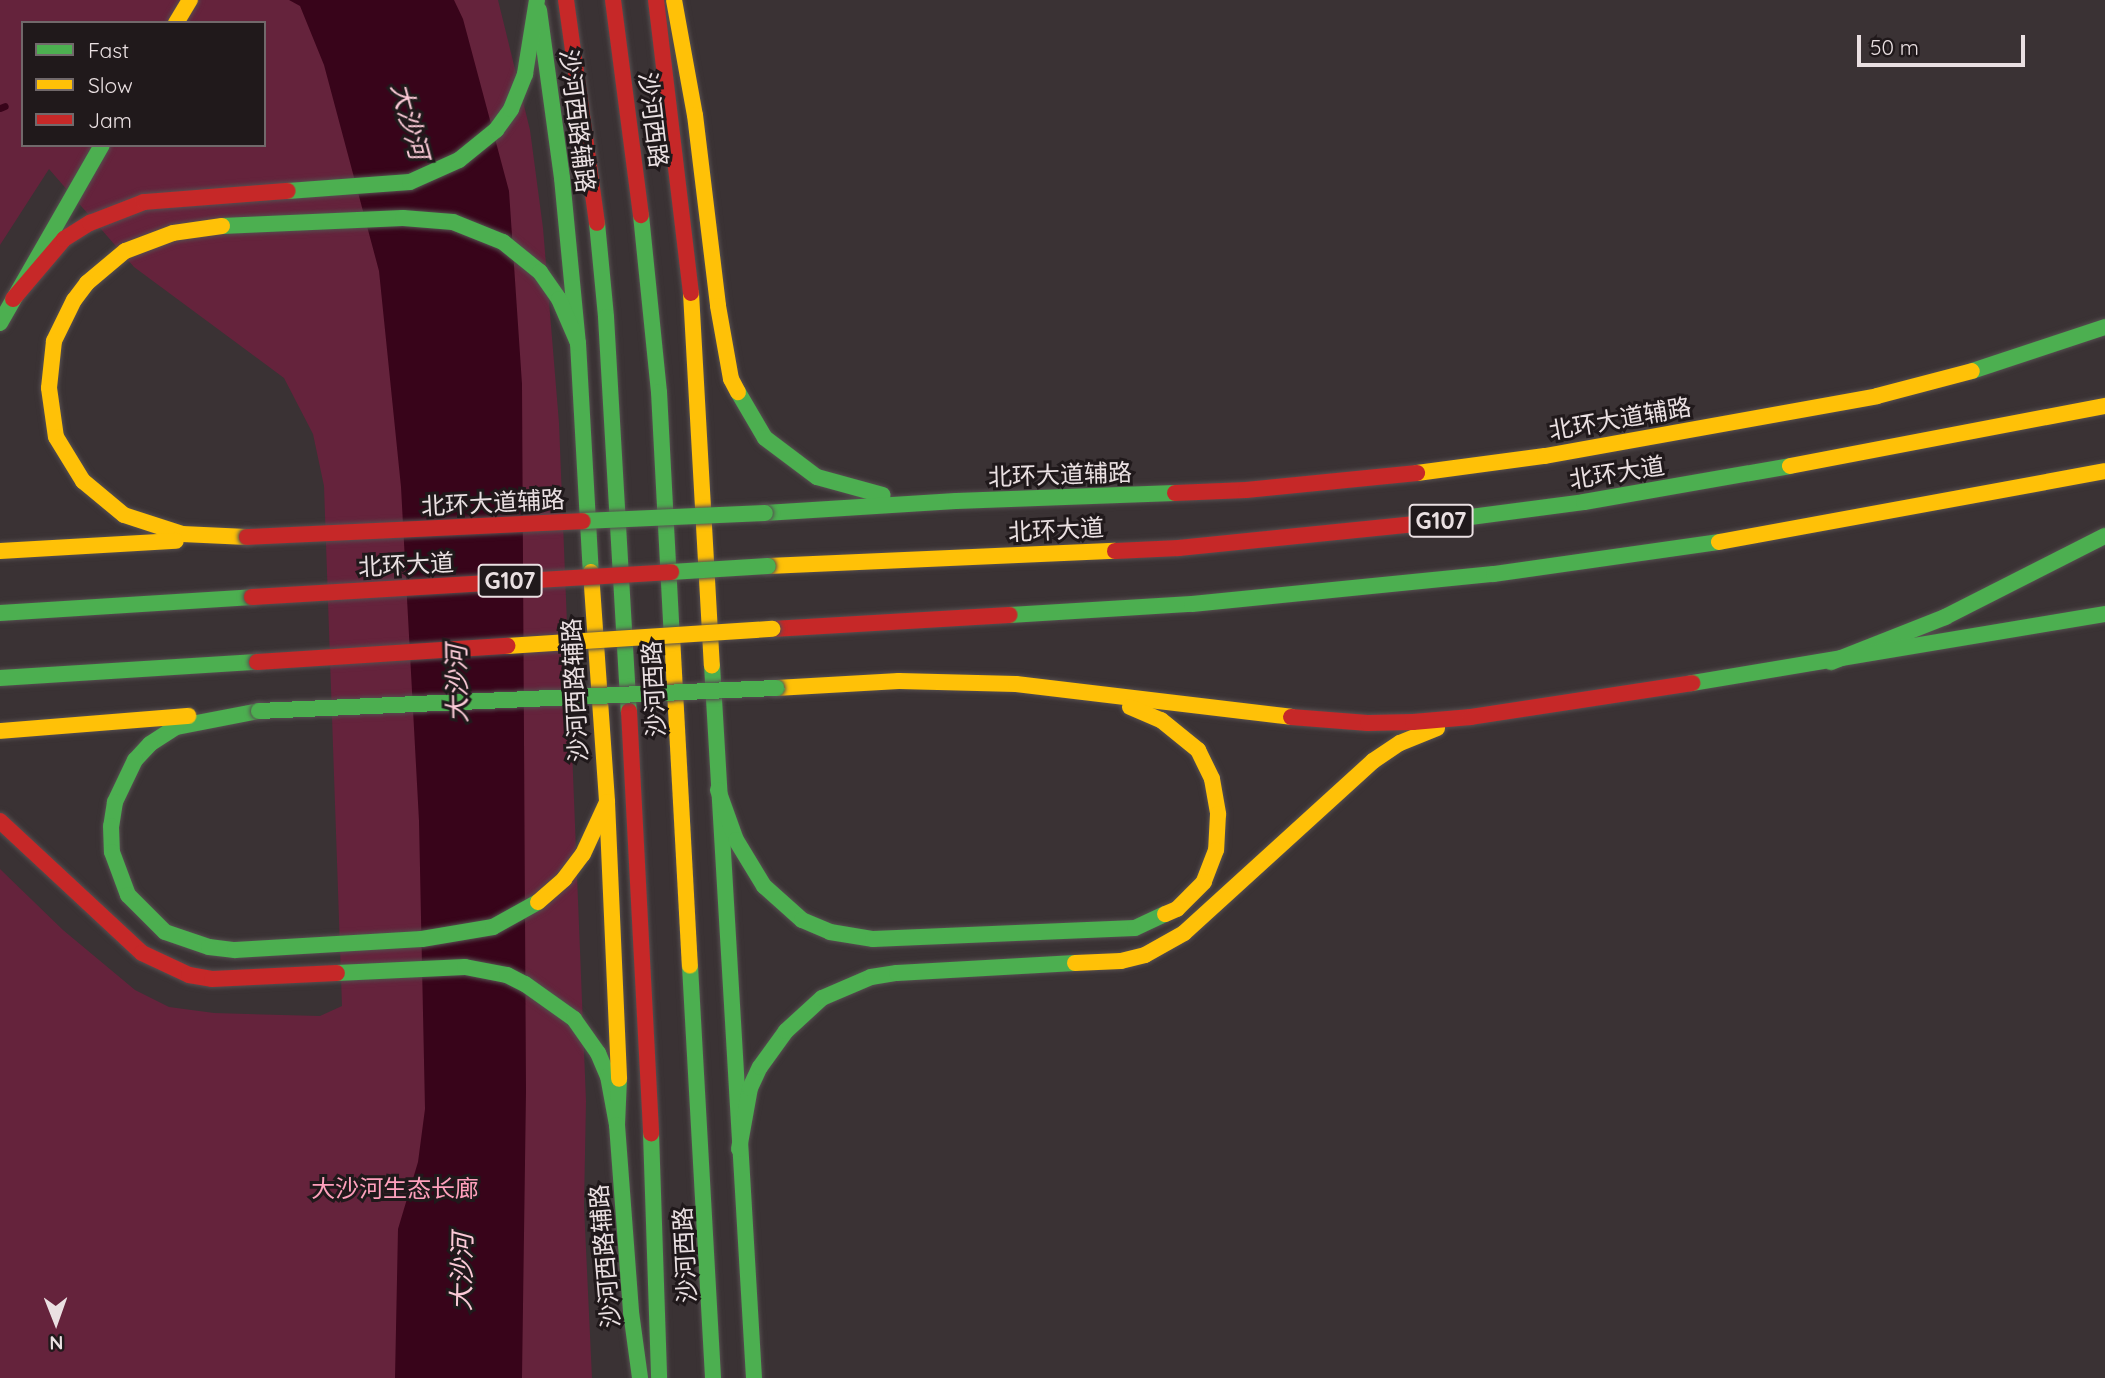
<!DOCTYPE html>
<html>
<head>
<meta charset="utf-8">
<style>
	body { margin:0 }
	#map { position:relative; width:2105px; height:1378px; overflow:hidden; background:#3a3234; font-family:Quicksand,"Noto Sans SC",sans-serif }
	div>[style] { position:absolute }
	.green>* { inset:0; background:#65233c }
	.water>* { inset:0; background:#38041a }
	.stream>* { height:7px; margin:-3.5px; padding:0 3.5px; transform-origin:3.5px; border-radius:3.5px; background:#38041a }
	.roads { filter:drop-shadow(0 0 2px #564f50) drop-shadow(0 0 2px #564f50) }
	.fast>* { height:16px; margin:-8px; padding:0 8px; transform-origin:8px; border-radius:8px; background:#4caf50 }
	.slow>* { height:16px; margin:-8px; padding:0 8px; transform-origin:8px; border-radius:8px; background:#ffc107 }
	.jam>* { height:16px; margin:-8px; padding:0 8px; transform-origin:8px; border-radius:8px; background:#c62828 }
	.bridges { filter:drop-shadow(0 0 2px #564f50) drop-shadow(0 0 2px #564f50) }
	.fast-bridge>* { height:16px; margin:-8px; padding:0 8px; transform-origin:8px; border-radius:8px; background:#4caf50 }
	.slow-bridge>* { height:16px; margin:-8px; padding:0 8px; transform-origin:8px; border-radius:8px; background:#ffc107 }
	.jam-bridge>* { height:16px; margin:-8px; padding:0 8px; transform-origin:8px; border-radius:8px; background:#c62828 }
	span { translate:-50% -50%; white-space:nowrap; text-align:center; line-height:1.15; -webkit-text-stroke:6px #20191b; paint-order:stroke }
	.shield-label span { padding:2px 5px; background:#20191b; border:2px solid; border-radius:5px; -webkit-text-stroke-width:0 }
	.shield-label { font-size:23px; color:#eae0e2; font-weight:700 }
	.street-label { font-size:24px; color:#eae0e2 }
	.park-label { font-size:24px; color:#fea0bc }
	.water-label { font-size:26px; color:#fbcad7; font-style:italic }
	.legend { position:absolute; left:21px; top:21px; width:245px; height:126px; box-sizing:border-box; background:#20191b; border:2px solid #71696b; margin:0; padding:9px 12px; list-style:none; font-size:21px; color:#eae0e2 }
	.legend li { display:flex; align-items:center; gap:14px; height:35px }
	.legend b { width:35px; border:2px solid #71696b }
	.north { position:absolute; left:21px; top:1287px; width:70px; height:70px; -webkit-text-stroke:5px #20191b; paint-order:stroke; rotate:179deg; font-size:19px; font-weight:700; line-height:28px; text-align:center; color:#eae0e2 }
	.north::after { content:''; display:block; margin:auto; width:24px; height:32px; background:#eae0e2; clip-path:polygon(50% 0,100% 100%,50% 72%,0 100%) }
	.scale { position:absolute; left:1857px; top:35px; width:168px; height:32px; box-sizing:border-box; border:4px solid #eae0e2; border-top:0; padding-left:9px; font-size:21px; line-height:24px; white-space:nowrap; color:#eae0e2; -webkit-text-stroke:5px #20191b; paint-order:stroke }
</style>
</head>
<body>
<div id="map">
	<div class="green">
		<div style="clip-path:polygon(evenodd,0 0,498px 0,530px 130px,543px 228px,559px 423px,586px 1101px,584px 1206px,592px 1378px,0 1378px,0 869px,63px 930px,135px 990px,169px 1007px,214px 1013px,320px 1016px,342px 1006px,324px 486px,313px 434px,284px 378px,134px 267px,49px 169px,0 245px,0 0,23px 23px,264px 23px,264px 145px,23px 145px,23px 23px)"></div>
	</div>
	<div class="water">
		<div style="clip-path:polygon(289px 0,454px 0,463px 19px,509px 191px,522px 384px,526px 1091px,522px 1378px,395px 1378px,398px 1229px,418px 1162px,425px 1109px,419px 821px,401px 487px,379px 271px,324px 65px,300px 6px)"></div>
	</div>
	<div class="stream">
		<div style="left:0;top:108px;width:5px;rotate:-22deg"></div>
	</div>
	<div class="roads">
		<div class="fast">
			<div style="left:539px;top:10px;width:170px;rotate:82.2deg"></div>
			<div style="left:562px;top:178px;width:166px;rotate:84.5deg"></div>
			<div style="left:578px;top:343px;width:229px;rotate:86.8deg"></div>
			<div style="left:288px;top:191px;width:122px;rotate:-4.2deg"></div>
			<div style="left:410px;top:182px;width:54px;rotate:-24.2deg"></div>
			<div style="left:459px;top:160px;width:48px;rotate:-39deg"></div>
			<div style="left:496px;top:130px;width:26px;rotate:-54deg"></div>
			<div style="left:511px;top:109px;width:38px;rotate:-68deg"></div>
			<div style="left:525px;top:74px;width:75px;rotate:-80.8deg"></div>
			<div style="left:641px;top:215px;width:178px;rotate:84.2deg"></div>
			<div style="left:659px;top:392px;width:244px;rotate:87deg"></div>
			<div style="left:597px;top:223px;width:94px;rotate:84.5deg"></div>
			<div style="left:606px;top:317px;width:395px;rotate:86.7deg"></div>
			<div style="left:222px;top:226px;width:181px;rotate:-2.5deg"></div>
			<div style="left:403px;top:218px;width:50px;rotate:4.6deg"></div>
			<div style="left:453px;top:222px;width:54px;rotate:21.8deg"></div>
			<div style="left:503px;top:242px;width:48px;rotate:39deg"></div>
			<div style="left:540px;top:272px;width:33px;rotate:55deg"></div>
			<div style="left:559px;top:299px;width:48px;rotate:66.6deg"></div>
			<div style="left:0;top:323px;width:205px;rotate:-60.2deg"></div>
			<div style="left:1972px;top:371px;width:140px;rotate:-18.3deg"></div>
			<div style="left:738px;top:392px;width:53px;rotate:59.6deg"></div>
			<div style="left:765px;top:438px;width:65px;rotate:36.9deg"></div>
			<div style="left:817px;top:477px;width:68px;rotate:15.3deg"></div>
			<div style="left:765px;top:513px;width:191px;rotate:-3.6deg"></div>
			<div style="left:956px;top:501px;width:219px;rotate:-2.1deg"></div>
			<div style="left:1425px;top:523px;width:160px;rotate:-7.5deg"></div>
			<div style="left:1584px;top:502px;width:209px;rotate:-9.9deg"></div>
			<div style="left:0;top:613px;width:253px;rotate:-3.6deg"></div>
			<div style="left:1010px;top:615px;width:182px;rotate:-3.5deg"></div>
			<div style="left:1192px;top:604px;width:303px;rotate:-5.7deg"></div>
			<div style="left:1494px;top:574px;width:227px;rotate:-8.1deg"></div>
			<div style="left:1831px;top:662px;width:123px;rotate:-21.5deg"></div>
			<div style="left:1945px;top:617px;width:179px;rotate:-26.9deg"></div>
			<div style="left:712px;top:665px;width:714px;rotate:86.63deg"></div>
			<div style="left:0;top:678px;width:257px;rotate:-3.6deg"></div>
			<div style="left:1692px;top:683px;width:419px;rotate:-9.5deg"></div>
			<div style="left:259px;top:711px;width:85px;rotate:169.1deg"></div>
			<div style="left:176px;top:727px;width:31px;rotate:147deg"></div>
			<div style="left:150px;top:744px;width:22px;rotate:133deg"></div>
			<div style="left:135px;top:760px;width:47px;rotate:115.5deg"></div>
			<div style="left:115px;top:802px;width:24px;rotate:99deg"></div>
			<div style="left:111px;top:826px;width:26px;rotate:88deg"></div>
			<div style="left:112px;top:852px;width:46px;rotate:69.6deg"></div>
			<div style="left:128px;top:895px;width:52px;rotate:45deg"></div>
			<div style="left:165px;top:932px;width:46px;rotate:18.8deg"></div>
			<div style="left:209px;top:947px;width:26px;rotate:7deg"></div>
			<div style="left:235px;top:950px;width:187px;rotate:-3.4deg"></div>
			<div style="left:422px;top:939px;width:72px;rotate:-9.6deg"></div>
			<div style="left:493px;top:927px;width:51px;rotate:-29.1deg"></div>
			<div style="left:718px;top:790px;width:53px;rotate:70.2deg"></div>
			<div style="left:736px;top:840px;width:54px;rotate:58.7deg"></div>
			<div style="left:764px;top:886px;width:51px;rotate:41.8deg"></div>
			<div style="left:802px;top:920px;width:30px;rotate:23deg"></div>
			<div style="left:830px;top:932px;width:44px;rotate:9.2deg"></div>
			<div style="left:873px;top:939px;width:262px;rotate:-2.4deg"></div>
			<div style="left:1135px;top:928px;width:33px;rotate:-25deg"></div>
			<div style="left:690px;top:966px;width:413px;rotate:86.8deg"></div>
			<div style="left:337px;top:973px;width:128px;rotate:-2.7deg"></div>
			<div style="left:465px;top:967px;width:43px;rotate:10.8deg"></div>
			<div style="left:507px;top:975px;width:20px;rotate:27deg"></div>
			<div style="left:525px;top:984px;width:60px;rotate:35.5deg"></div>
			<div style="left:574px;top:1019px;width:42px;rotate:54.8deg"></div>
			<div style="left:598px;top:1053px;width:25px;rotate:67deg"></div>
			<div style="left:608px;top:1076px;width:50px;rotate:79.6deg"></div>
			<div style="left:619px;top:1079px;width:46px;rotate:92.5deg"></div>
			<div style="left:617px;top:1125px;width:188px;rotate:85.7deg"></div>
			<div style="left:631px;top:1312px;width:67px;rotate:82.2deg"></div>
			<div style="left:651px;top:1133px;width:245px;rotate:88.1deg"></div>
			<div style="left:739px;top:1149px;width:62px;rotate:-79.8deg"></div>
			<div style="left:750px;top:1088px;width:23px;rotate:-65deg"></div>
			<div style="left:760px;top:1067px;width:44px;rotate:-54.2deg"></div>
			<div style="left:786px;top:1031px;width:49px;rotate:-42.5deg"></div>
			<div style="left:822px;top:998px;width:53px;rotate:-23.2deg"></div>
			<div style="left:871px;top:977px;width:26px;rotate:-9deg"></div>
			<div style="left:897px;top:973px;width:178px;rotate:-3.2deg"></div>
		</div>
		<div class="slow">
			<div style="left:674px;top:0;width:117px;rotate:79.7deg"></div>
			<div style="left:695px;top:115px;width:192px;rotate:83.1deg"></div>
			<div style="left:718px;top:306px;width:74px;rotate:79.9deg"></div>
			<div style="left:731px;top:379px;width:15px;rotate:62deg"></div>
			<div style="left:176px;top:23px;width:27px;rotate:-59deg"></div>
			<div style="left:222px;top:226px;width:49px;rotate:171.9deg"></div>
			<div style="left:173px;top:233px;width:51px;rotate:159.4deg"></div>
			<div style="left:125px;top:251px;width:50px;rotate:139.9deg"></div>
			<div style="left:87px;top:283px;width:21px;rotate:127deg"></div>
			<div style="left:74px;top:300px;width:46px;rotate:116deg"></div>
			<div style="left:54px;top:341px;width:47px;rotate:96.1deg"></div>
			<div style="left:49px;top:388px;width:49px;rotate:81.9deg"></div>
			<div style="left:56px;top:437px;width:52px;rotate:58.5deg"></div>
			<div style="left:83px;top:481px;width:53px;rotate:39.7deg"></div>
			<div style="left:124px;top:515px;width:61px;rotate:18.1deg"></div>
			<div style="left:182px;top:534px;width:65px;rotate:2.6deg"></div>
			<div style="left:691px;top:293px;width:373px;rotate:86.8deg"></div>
			<div style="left:1790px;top:466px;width:321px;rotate:-10.8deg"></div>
			<div style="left:1417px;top:473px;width:129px;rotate:-7.6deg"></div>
			<div style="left:1545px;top:456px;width:337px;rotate:-10.2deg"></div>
			<div style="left:1877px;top:396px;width:98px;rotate:-14.7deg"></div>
			<div style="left:1719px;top:542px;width:392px;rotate:-10.4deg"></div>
			<div style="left:0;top:551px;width:176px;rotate:-3.3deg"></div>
			<div style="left:768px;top:566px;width:347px;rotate:-2.5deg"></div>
			<div style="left:591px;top:572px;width:231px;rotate:86deg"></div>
			<div style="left:607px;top:802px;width:277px;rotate:87.5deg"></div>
			<div style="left:672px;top:636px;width:330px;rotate:86.9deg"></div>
			<div style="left:776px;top:688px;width:123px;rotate:-3.3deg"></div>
			<div style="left:899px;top:681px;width:117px;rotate:1.5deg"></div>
			<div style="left:1016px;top:684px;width:277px;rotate:6.8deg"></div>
			<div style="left:1130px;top:707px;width:34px;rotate:23deg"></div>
			<div style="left:1161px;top:720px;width:48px;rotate:39deg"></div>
			<div style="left:1198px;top:750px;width:32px;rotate:64deg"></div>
			<div style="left:1212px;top:779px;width:36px;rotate:80deg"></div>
			<div style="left:1218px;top:814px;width:36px;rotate:93deg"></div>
			<div style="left:1216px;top:850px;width:34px;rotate:111deg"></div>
			<div style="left:1204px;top:882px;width:38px;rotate:135deg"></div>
			<div style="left:1177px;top:909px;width:13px;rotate:157deg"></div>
			<div style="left:0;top:731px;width:189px;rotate:-4.6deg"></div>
			<div style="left:538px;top:902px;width:35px;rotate:-41deg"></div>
			<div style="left:564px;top:879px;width:31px;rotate:-53deg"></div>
			<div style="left:583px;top:854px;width:57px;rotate:-65.2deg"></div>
			<div style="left:1075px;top:963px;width:46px;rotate:-2.5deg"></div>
			<div style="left:1121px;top:961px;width:25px;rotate:-14deg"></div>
			<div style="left:1145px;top:955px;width:45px;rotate:-29.4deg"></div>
			<div style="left:1184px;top:933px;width:256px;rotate:-42.3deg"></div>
			<div style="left:1373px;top:761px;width:32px;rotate:-34deg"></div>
			<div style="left:1400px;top:743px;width:40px;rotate:-22deg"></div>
		</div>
		<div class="jam">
			<div style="left:566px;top:0;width:225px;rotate:82.1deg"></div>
			<div style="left:613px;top:0;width:217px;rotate:82.6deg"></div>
			<div style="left:656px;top:0;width:295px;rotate:83.2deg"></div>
			<div style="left:13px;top:299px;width:79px;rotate:-49.6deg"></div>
			<div style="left:64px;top:239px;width:31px;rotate:-32deg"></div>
			<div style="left:90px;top:223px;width:58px;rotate:-21.3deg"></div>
			<div style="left:144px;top:202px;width:144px;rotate:-4.4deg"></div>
			<div style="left:1175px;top:493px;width:71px;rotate:-2.4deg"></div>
			<div style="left:1246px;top:490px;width:172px;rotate:-5.7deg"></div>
			<div style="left:1115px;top:551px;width:64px;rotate:-2.7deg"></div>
			<div style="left:1179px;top:548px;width:247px;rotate:-5.8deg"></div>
			<div style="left:772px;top:629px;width:238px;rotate:-3.4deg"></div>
			<div style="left:629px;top:711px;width:423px;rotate:87deg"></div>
			<div style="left:1291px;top:717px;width:77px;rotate:4.5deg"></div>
			<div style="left:1368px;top:723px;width:45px;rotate:-1.3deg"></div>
			<div style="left:1413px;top:722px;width:58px;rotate:-4.9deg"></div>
			<div style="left:1471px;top:717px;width:224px;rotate:-8.7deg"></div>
			<div style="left:0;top:821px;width:194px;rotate:42.9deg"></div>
			<div style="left:142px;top:953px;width:52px;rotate:25.1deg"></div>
			<div style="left:189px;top:975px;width:23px;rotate:10deg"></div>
			<div style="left:212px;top:979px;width:125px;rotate:-2.7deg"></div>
		</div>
	</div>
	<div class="bridges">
		<div class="fast-bridge">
			<div style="left:583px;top:521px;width:182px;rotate:-2.5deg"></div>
			<div style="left:671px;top:572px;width:97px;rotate:-3.5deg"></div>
			<div style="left:259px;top:711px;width:518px;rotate:-2.55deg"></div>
		</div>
		<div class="slow-bridge">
			<div style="left:507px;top:646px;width:266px;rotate:-3.7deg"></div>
		</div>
		<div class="jam-bridge">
			<div style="left:247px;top:537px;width:336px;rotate:-2.7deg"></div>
			<div style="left:252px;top:597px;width:420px;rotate:-3.4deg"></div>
			<div style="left:257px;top:662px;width:251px;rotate:-3.7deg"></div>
		</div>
	</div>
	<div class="shield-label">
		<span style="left:1441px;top:521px">G107</span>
		<span style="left:510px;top:581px">G107</span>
	</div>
	<div class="street-label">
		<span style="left:653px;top:120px;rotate:83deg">沙河西路</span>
		<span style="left:577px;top:121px;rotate:83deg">沙河西路辅路</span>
		<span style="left:1620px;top:419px;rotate:-10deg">北环大道辅路</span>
		<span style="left:1617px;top:473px;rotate:-9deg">北环大道</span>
		<span style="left:1060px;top:475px;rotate:-2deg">北环大道辅路</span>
		<span style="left:493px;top:503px;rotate:-3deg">北环大道辅路</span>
		<span style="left:1056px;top:530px;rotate:-3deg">北环大道</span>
		<span style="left:406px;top:565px;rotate:-3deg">北环大道</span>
		<span style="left:654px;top:689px;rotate:-93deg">沙河西路</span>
		<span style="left:575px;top:690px;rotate:-93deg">沙河西路辅路</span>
		<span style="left:685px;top:1255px;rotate:-93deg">沙河西路</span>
		<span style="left:605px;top:1256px;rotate:-95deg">沙河西路辅路</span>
	</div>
	<div class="park-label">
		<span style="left:395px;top:1189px">大沙河生态长廊</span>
	</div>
	<div class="water-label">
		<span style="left:410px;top:121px;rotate:75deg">大沙河</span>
		<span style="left:457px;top:684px;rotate:-91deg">大沙河</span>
		<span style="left:462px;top:1272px;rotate:-89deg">大沙河</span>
	</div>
	<ul class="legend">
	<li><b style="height:9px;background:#4caf50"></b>Fast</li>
	<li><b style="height:9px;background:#ffc107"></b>Slow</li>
	<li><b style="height:9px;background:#c62828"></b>Jam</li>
	</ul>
	<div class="north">N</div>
	<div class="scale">50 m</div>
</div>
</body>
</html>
